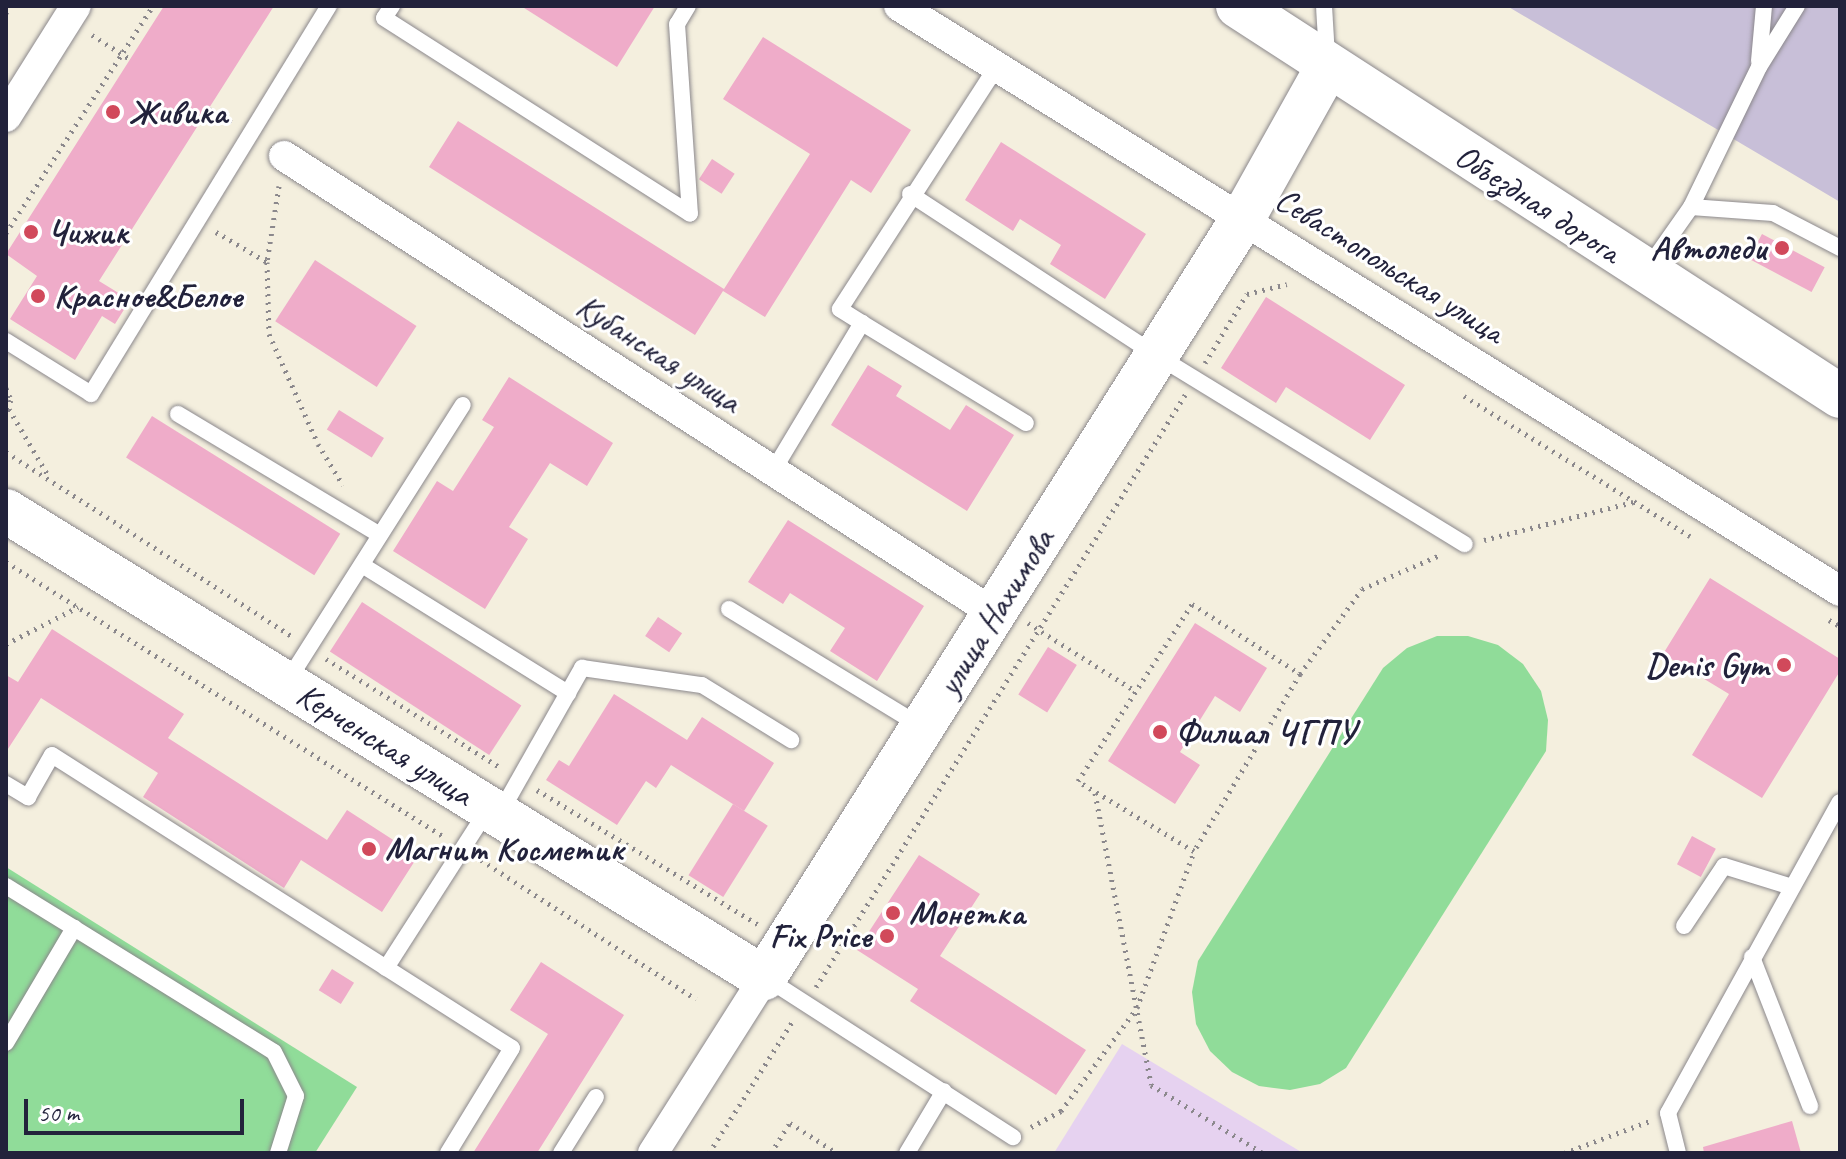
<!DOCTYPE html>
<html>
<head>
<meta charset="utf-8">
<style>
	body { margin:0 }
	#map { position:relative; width:1846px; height:1159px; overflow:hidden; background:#f4efde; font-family:Caveat,sans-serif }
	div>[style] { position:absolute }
	.built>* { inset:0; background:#e6d2f0 }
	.industrial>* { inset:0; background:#c8bfd8 }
	.green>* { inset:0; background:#90dc99 }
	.building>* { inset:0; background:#efacc9; transform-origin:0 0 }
	.path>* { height:5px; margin-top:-2.5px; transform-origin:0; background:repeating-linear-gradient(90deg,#8b888c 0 2px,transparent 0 8px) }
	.roads { filter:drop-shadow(0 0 2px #8b888c) drop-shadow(0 0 2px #8b888c) }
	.lane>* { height:16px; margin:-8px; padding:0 8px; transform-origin:8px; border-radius:8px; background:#fff }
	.street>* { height:30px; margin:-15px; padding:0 15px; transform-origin:15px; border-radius:15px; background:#fff }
	.secondary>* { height:44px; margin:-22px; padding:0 22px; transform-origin:22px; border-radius:22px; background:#fff }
	.primary>* { height:44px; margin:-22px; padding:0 22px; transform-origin:22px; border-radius:22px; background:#fff }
	.dots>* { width:22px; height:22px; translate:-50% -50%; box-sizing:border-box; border:4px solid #fff; border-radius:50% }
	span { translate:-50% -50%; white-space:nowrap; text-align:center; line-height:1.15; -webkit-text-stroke:6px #fff; paint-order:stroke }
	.poi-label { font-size:34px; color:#22223b; font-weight:700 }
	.left { translate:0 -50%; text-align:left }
	.right { translate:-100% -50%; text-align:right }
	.street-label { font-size:34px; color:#22223b }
	.frame { position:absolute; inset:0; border:8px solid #22223b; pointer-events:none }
	.scale { position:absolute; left:24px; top:1099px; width:220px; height:36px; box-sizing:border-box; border:4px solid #22223b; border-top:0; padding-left:10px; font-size:24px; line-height:28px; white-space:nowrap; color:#22223b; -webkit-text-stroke:6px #fff; paint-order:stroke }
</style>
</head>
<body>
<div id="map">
	<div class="built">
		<div style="clip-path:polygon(1122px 1044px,1303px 1153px,1054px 1153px)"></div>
	</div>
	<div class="industrial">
		<div style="clip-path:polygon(1507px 6px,1840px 6px,1840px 202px,1725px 134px)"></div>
	</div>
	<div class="green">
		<div style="clip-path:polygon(1437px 636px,1468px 636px,1498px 645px,1523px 664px,1541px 691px,1548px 720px,1546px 751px,1346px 1068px,1320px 1084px,1290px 1090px,1259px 1086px,1232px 1072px,1210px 1051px,1196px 1024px,1192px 992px,1198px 961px,1383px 668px,1407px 648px)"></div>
		<div style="clip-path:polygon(6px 867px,357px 1087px,315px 1153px,6px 1153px)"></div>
	</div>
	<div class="building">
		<div style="clip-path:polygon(164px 6px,274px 6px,99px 281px,130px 300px,115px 324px,102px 316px,75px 360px,10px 319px,37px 276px,6px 254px)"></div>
		<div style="clip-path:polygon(521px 6px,655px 6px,617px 67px)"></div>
		<div style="clip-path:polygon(763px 37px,911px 130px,871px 193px,851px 180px,765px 317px,723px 291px,695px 335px,429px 167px,458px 121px,724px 289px,810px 154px,723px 99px)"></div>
		<div style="clip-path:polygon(1001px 142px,1146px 234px,1105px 299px,1050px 264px,1061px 245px,1020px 219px,1013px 231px,965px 200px)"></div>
		<div style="left:712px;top:159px;width:27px;height:24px;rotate:33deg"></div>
		<div style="left:1762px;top:234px;width:71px;height:28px;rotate:28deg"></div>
		<div style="left:315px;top:260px;width:121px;height:73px;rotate:33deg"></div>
		<div style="clip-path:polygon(1266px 297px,1405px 385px,1370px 440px,1286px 387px,1276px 403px,1221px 368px)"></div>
		<div style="clip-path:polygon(868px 365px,902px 386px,896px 396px,950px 430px,966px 405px,1014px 435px,967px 511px,831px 425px)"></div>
		<div style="clip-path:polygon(509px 377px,613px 443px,587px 486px,550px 463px,509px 527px,528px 539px,485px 609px,393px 551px,437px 481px,453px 491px,494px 427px,482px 420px)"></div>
		<div style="left:339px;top:410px;width:53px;height:23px;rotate:32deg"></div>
		<div style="left:152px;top:416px;width:222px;height:49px;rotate:32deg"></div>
		<div style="clip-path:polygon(788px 520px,924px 606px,877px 681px,830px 651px,845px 628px,790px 593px,783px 604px,748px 582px)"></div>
		<div style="clip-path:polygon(1710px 578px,1840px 659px,1840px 671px,1762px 798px,1692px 755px,1729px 694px,1663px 654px)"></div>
		<div style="left:362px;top:602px;width:190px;height:59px;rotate:33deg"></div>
		<div style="left:658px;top:617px;width:29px;height:23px;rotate:34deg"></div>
		<div style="clip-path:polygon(1195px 623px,1267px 668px,1240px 712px,1215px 696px,1180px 752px,1200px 765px,1175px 804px,1108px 761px)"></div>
		<div style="clip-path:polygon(52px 629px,184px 714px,168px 738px,327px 840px,347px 810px,418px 856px,382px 912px,301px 860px,284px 888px,143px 797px,158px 773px,41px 698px,6px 752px,6px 675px,18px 682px)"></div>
		<div style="left:1048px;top:647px;width:34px;height:56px;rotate:32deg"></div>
		<div style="clip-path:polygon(614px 694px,687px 740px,702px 717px,774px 763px,744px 811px,671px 765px,656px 788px,646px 781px,617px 825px,546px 780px,559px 760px,569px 766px)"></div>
		<div style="left:733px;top:804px;width:41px;height:84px;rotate:32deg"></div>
		<div style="left:1692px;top:836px;width:27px;height:32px;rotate:28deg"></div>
		<div style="clip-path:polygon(919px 855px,980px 894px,940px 956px,1086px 1050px,1056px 1095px,910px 1001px,918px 989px,857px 950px)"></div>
		<div style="clip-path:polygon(541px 962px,624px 1015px,537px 1153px,473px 1153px,548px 1034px,510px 1010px)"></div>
		<div style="left:332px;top:969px;width:26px;height:25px;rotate:32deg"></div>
		<div style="clip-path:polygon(1792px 1121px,1801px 1153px,1704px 1153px,1703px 1147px)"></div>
	</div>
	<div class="path">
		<div style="left:6px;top:13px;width:8px;rotate:-60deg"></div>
		<div style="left:92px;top:35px;width:45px;rotate:32.3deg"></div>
		<div style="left:209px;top:109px;width:27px;rotate:31deg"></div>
		<div style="left:279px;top:186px;width:77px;rotate:99deg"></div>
		<div style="left:267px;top:262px;width:72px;rotate:88.4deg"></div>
		<div style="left:269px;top:334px;width:120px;rotate:66deg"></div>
		<div style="left:318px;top:444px;width:48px;rotate:58.6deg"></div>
		<div style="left:216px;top:232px;width:59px;rotate:30.5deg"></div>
		<div style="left:6px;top:233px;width:270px;rotate:-57.1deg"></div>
		<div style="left:1205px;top:363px;width:81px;rotate:-58.7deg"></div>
		<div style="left:1247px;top:294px;width:41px;rotate:-14deg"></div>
		<div style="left:6px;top:388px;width:13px;rotate:67deg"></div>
		<div style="left:11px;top:400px;width:13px;rotate:113deg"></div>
		<div style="left:1464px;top:396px;width:266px;rotate:31.8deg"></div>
		<div style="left:9px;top:409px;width:79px;rotate:59.5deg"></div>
		<div style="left:6px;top:452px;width:339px;rotate:32.8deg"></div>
		<div style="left:1484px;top:540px;width:154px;rotate:-14.3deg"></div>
		<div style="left:6px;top:562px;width:519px;rotate:32.1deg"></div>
		<div style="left:1192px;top:604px;width:129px;rotate:32.9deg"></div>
		<div style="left:1300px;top:674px;width:206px;rotate:120.9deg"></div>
		<div style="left:1194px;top:851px;width:135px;rotate:-148.9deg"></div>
		<div style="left:1078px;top:781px;width:211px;rotate:-57.2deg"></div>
		<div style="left:1829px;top:620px;width:13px;rotate:29deg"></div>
		<div style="left:1028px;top:623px;width:125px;rotate:32.3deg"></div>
		<div style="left:6px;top:644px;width:81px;rotate:-27.2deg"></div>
		<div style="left:326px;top:659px;width:206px;rotate:31.9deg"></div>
		<div style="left:1300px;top:674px;width:105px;rotate:-53.9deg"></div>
		<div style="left:1362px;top:589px;width:85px;rotate:-23.6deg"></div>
		<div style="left:537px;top:790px;width:258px;rotate:31.3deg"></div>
		<div style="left:1095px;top:793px;width:297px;rotate:79.1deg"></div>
		<div style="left:1151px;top:1085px;width:131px;rotate:31.3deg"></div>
		<div style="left:481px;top:860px;width:256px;rotate:32.9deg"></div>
		<div style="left:816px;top:987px;width:698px;rotate:-58.06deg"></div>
		<div style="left:1031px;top:1127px;width:34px;rotate:-28deg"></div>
		<div style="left:1061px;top:1111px;width:128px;rotate:-53.6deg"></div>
		<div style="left:1137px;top:1008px;width:167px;rotate:-70deg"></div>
		<div style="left:709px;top:1153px;width:159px;rotate:-57.6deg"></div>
		<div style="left:771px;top:1153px;width:36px;rotate:-58deg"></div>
		<div style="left:790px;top:1123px;width:56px;rotate:32.6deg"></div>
		<div style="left:1564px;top:1153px;width:92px;rotate:-20.4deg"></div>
	</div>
	<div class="roads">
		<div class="lane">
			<div style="left:392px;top:6px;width:14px;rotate:124deg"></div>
			<div style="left:384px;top:18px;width:363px;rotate:32.6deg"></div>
			<div style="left:688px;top:6px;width:21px;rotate:121deg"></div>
			<div style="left:677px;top:24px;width:190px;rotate:86.1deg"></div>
			<div style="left:1324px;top:6px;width:50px;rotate:86.6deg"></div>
			<div style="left:1759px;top:61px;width:55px;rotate:-84.8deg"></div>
			<div style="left:910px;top:194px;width:294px;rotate:33.2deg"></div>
			<div style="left:1156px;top:355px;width:362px;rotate:31.5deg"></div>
			<div style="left:1691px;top:207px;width:82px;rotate:4.2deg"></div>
			<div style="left:1773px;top:213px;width:76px;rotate:27.6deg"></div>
			<div style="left:1648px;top:268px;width:75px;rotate:-54.8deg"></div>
			<div style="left:1691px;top:207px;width:156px;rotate:-64.1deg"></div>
			<div style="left:1759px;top:67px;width:72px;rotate:-58.1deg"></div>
			<div style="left:862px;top:323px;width:192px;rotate:31.4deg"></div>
			<div style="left:6px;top:341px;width:100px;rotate:31.9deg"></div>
			<div style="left:91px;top:394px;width:455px;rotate:-58.5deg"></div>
			<div style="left:178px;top:414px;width:235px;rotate:30.9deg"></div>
			<div style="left:773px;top:471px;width:173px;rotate:-59deg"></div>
			<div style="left:862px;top:323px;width:26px;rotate:-148deg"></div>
			<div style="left:840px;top:309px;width:289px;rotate:-57.1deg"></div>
			<div style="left:362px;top:565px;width:243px;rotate:31.9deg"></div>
			<div style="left:729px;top:609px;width:226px;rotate:31.4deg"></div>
			<div style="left:287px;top:682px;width:328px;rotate:-57.6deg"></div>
			<div style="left:6px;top:784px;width:26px;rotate:31deg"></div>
			<div style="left:28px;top:797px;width:48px;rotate:-60.3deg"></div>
			<div style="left:52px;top:755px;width:545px;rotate:32.5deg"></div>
			<div style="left:512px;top:1048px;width:123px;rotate:121.4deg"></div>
			<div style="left:500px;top:813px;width:167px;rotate:-60.5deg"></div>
			<div style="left:582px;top:668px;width:121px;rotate:8.1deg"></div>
			<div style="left:702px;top:685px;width:105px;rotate:31.7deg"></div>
			<div style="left:6px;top:886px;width:80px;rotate:31.7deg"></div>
			<div style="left:1684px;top:926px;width:72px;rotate:-56.3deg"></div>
			<div style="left:1724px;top:866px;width:71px;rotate:17.2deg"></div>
			<div style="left:1752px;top:957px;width:160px;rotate:68.7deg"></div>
			<div style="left:386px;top:968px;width:189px;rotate:-57.3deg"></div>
			<div style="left:766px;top:978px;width:294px;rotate:32.8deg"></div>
			<div style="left:6px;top:1043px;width:134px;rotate:-59.4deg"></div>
			<div style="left:74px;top:928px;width:235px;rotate:31.8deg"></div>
			<div style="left:274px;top:1052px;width:49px;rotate:63.4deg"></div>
			<div style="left:296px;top:1096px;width:60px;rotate:107.5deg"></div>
			<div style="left:561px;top:1153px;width:66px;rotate:-58deg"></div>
			<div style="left:907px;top:1153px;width:72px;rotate:-59.2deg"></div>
			<div style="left:1678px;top:1153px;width:41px;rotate:-104deg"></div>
			<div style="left:1668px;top:1113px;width:355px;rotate:-61.1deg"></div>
		</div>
		<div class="street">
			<div style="left:899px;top:6px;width:1108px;rotate:31.87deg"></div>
			<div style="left:6px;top:117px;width:131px;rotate:-57.8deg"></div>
			<div style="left:284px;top:156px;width:844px;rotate:32.77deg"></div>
			<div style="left:653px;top:1153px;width:207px;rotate:-57.6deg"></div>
		</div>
		<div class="secondary">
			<div style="left:6px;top:511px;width:890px;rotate:31.64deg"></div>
			<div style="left:764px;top:978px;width:898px;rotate:-57.78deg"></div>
			<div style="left:1243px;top:218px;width:174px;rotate:-60.8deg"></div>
		</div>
		<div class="primary">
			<div style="left:1238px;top:6px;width:717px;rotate:32.94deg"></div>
		</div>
	</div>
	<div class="dots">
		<div style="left:113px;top:112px;background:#d1495b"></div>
		<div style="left:31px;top:232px;background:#d1495b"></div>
		<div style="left:1782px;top:248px;background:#d1495b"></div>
		<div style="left:38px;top:296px;background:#d1495b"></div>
		<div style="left:1784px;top:665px;background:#d1495b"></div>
		<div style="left:1160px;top:732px;background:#d1495b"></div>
		<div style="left:369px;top:849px;background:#d1495b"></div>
		<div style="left:893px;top:913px;background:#d1495b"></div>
		<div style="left:887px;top:936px;background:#d1495b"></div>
	</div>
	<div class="poi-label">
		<span class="left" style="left:129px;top:112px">Живика</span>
		<span class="left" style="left:47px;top:232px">Чижик</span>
		<span class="right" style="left:1766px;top:248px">Автоледи</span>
		<span class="left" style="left:54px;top:296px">Красное&amp;Белое</span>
		<span class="right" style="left:1768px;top:665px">Denis Gym</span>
		<span class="left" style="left:1176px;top:732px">Филиал ЧГПУ</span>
		<span class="left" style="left:385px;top:849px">Магнит Косметик</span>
		<span class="left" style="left:909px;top:913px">Монетка</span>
		<span class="right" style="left:871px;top:936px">Fix Price</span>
	</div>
	<div class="street-label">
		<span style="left:1538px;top:203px;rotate:33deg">Объездная дорога</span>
		<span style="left:1390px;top:265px;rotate:32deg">Севастопольская улица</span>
		<span style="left:659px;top:353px;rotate:33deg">Кубанская улица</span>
		<span style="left:995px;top:612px;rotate:-58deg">улица Нахимова</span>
		<span style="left:385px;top:744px;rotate:32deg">Керченская улица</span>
	</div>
	<div class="frame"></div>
	<div class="scale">50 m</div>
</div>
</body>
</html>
